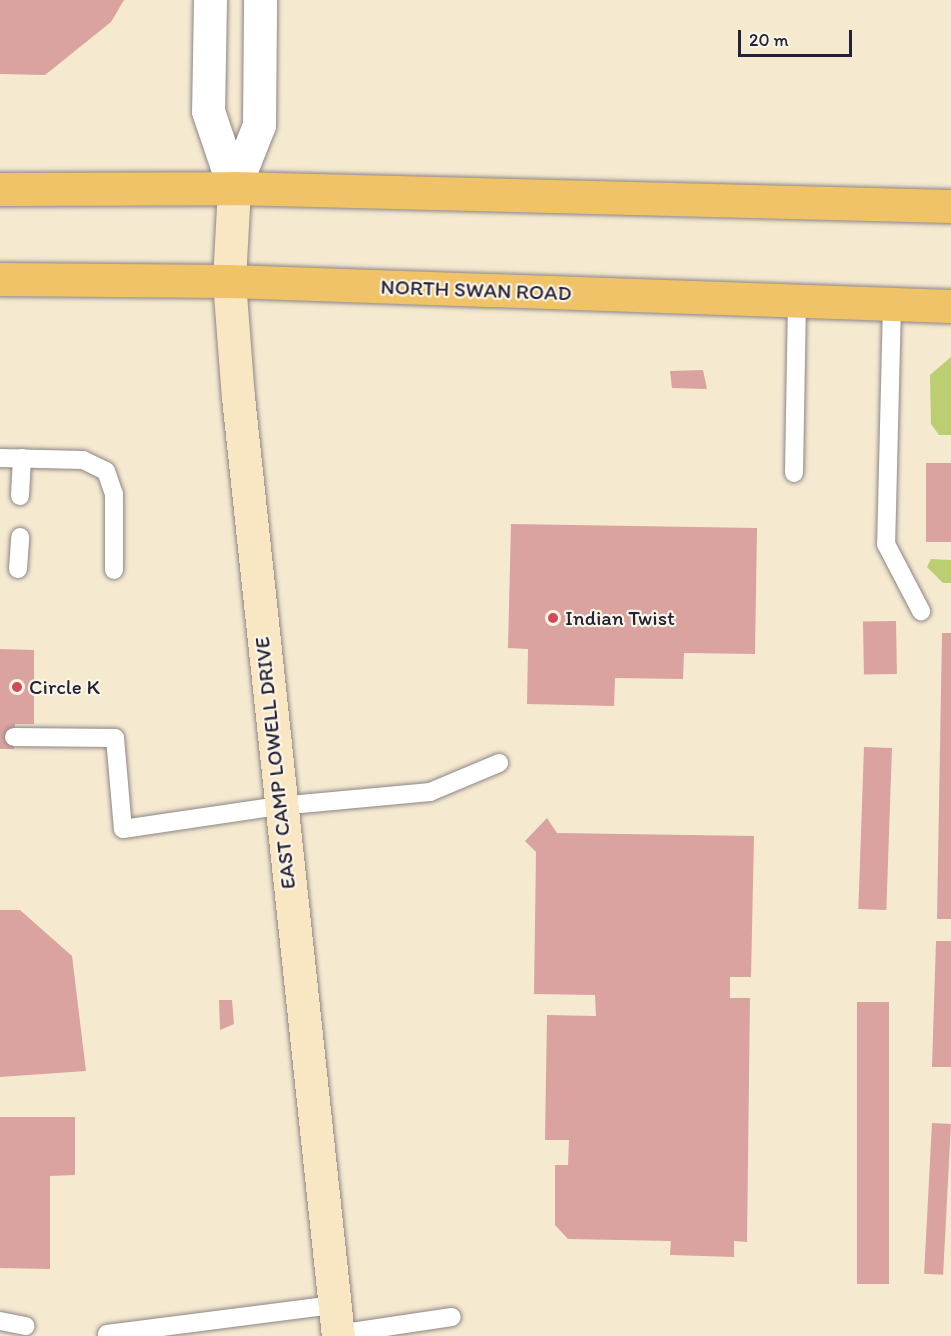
<!DOCTYPE html>
<html>
<head>
<meta charset="utf-8">
<style>
	body { margin:0 }
	#map { position:relative; width:951px; height:1336px; overflow:hidden; background:#f5e9d0; font-family:Itim,sans-serif }
	div>[style] { position:absolute }
	.green>* { inset:0; background:#bbce71 }
	.building>* { inset:0; background:#daa3a0; transform-origin:0 0 }
	.roads { filter:drop-shadow(0 0 2px #8c8686) drop-shadow(0 0 2px #8c8686) }
	.lane>* { height:18px; margin:-9px; padding:0 9px; transform-origin:9px; border-radius:9px; background:#fff }
	.street>* { height:33px; margin:-16.5px; padding:0 16.5px; transform-origin:16.5px; border-radius:16.5px; background:#fff }
	.secondary>* { height:33px; margin:-16.5px; padding:0 16.5px; transform-origin:16.5px; border-radius:16.5px; background:#f9e7c3 }
	.primary>* { height:33px; margin:-16.5px; padding:0 16.5px; transform-origin:16.5px; border-radius:16.5px; background:#f1c369 }
	.dots>* { width:16px; height:16px; translate:-50% -50%; box-sizing:border-box; border:3px solid #fcf5e5; border-radius:50% }
	span { translate:-50% -50%; white-space:nowrap; text-align:center; line-height:1.15; -webkit-text-stroke:4.5px #fcf5e5; paint-order:stroke }
	.street-label { font-size:21px; color:#22223b }
	.poi-label { font-size:21px; color:#22223b }
	.left { translate:0 -50%; text-align:left }
	.scale { position:absolute; left:738px; top:30px; width:114px; height:27px; box-sizing:border-box; border:3px solid #22223b; border-top:0; padding-left:8px; font-size:18px; line-height:21px; white-space:nowrap; color:#22223b; -webkit-text-stroke:4px #fcf5e5; paint-order:stroke }
</style>
</head>
<body>
<div id="map">
	<div class="green">
		<div style="clip-path:polygon(951px 357px,951px 435px,939px 435px,931px 424px,930px 375px)"></div>
		<div style="clip-path:polygon(931px 559px,951px 560px,951px 583px,943px 583px,927px 567px)"></div>
	</div>
	<div class="building">
		<div style="clip-path:polygon(0 0,124px 0,111px 22px,45px 75px,0 74px)"></div>
		<div style="clip-path:polygon(703px 370px,707px 389px,672px 388px,670px 371px)"></div>
		<div style="left:926px;top:463px;width:25px;height:79px"></div>
		<div style="clip-path:polygon(511px 524px,757px 528px,755px 654px,684px 653px,683px 679px,615px 678px,614px 706px,527px 704px,528px 649px,508px 648px)"></div>
		<div style="left:896px;top:621px;width:53px;height:33px;rotate:89deg"></div>
		<div style="clip-path:polygon(942px 633px,951px 633px,951px 919px,937px 919px)"></div>
		<div style="clip-path:polygon(0 649px,34px 650px,34px 724px,15px 724px,14px 749px,0 749px)"></div>
		<div style="left:864px;top:747px;width:28px;height:162px;rotate:2deg"></div>
		<div style="clip-path:polygon(547px 818px,557px 833px,754px 836px,751px 977px,730px 977px,730px 998px,750px 998px,747px 1242px,734px 1241px,734px 1257px,670px 1255px,671px 1241px,568px 1239px,555px 1225px,555px 1165px,568px 1165px,569px 1140px,545px 1140px,547px 1015px,596px 1016px,595px 995px,534px 994px,536px 852px,525px 841px)"></div>
		<div style="clip-path:polygon(0 910px,20px 910px,72px 956px,86px 1071px,0 1077px)"></div>
		<div style="clip-path:polygon(936px 941px,951px 941px,951px 1067px,932px 1067px)"></div>
		<div style="clip-path:polygon(219px 1000px,232px 1000px,234px 1024px,220px 1030px)"></div>
		<div style="left:857px;top:1002px;width:32px;height:282px"></div>
		<div style="clip-path:polygon(0 1117px,75px 1117px,75px 1175px,50px 1176px,50px 1269px,0 1268px)"></div>
		<div style="left:932px;top:1123px;width:19px;height:151px;rotate:3deg"></div>
	</div>
	<div class="roads">
		<div class="lane">
			<div style="left:892px;top:304px;width:240px;rotate:91.4deg"></div>
			<div style="left:886px;top:544px;width:76px;rotate:62.4deg"></div>
			<div style="left:0;top:458px;width:83px;rotate:1.4deg"></div>
			<div style="left:83px;top:460px;width:25px;rotate:26deg"></div>
			<div style="left:106px;top:471px;width:24px;rotate:71deg"></div>
			<div style="left:114px;top:494px;width:76px;rotate:90deg"></div>
			<div style="left:794px;top:473px;width:172px;rotate:-89deg"></div>
			<div style="left:20px;top:496px;width:38px;rotate:-87deg"></div>
			<div style="left:18px;top:569px;width:32px;rotate:-86deg"></div>
			<div style="left:14px;top:737px;width:101px;rotate:0.6deg"></div>
			<div style="left:115px;top:738px;width:91px;rotate:85deg"></div>
			<div style="left:123px;top:829px;width:158px;rotate:-8.4deg"></div>
			<div style="left:279px;top:806px;width:152px;rotate:-5.3deg"></div>
			<div style="left:430px;top:792px;width:75px;rotate:-22.8deg"></div>
			<div style="left:0;top:1321px;width:26px;rotate:11deg"></div>
			<div style="left:107px;top:1334px;width:229px;rotate:-7.3deg"></div>
			<div style="left:338px;top:1334px;width:115px;rotate:-8.5deg"></div>
		</div>
		<div class="street">
			<div style="left:210px;top:0;width:111px;rotate:91deg"></div>
			<div style="left:208px;top:111px;width:81px;rotate:71.3deg"></div>
			<div style="left:234px;top:188px;width:68px;rotate:-68.4deg"></div>
			<div style="left:259px;top:125px;width:125px;rotate:-89.5deg"></div>
		</div>
		<div class="secondary">
			<div style="left:234px;top:188px;width:93px;rotate:93.1deg"></div>
			<div style="left:229px;top:281px;width:116px;rotate:85.6deg"></div>
			<div style="left:238px;top:397px;width:944px;rotate:83.92deg"></div>
		</div>
		<div class="primary">
			<div style="left:0;top:189px;width:234px;rotate:-0.2deg"></div>
			<div style="left:234px;top:188px;width:717px;rotate:1.44deg"></div>
			<div style="left:0;top:279px;width:229px;rotate:0.5deg"></div>
			<div style="left:229px;top:281px;width:722px;rotate:1.98deg"></div>
		</div>
	</div>
	<div class="dots">
		<div style="left:553px;top:618px;background:#d1495b"></div>
		<div style="left:17px;top:687px;background:#d1495b"></div>
	</div>
	<div class="street-label">
		<span style="left:476px;top:290px;rotate:2deg">NORTH SWAN ROAD</span>
		<span style="left:275px;top:763px;rotate:-96deg">EAST CAMP LOWELL DRIVE</span>
	</div>
	<div class="poi-label">
		<span class="left" style="left:565px;top:618px">Indian Twist</span>
		<span class="left" style="left:29px;top:687px">Circle K</span>
	</div>
	<div class="scale">20 m</div>
</div>
</body>
</html>
